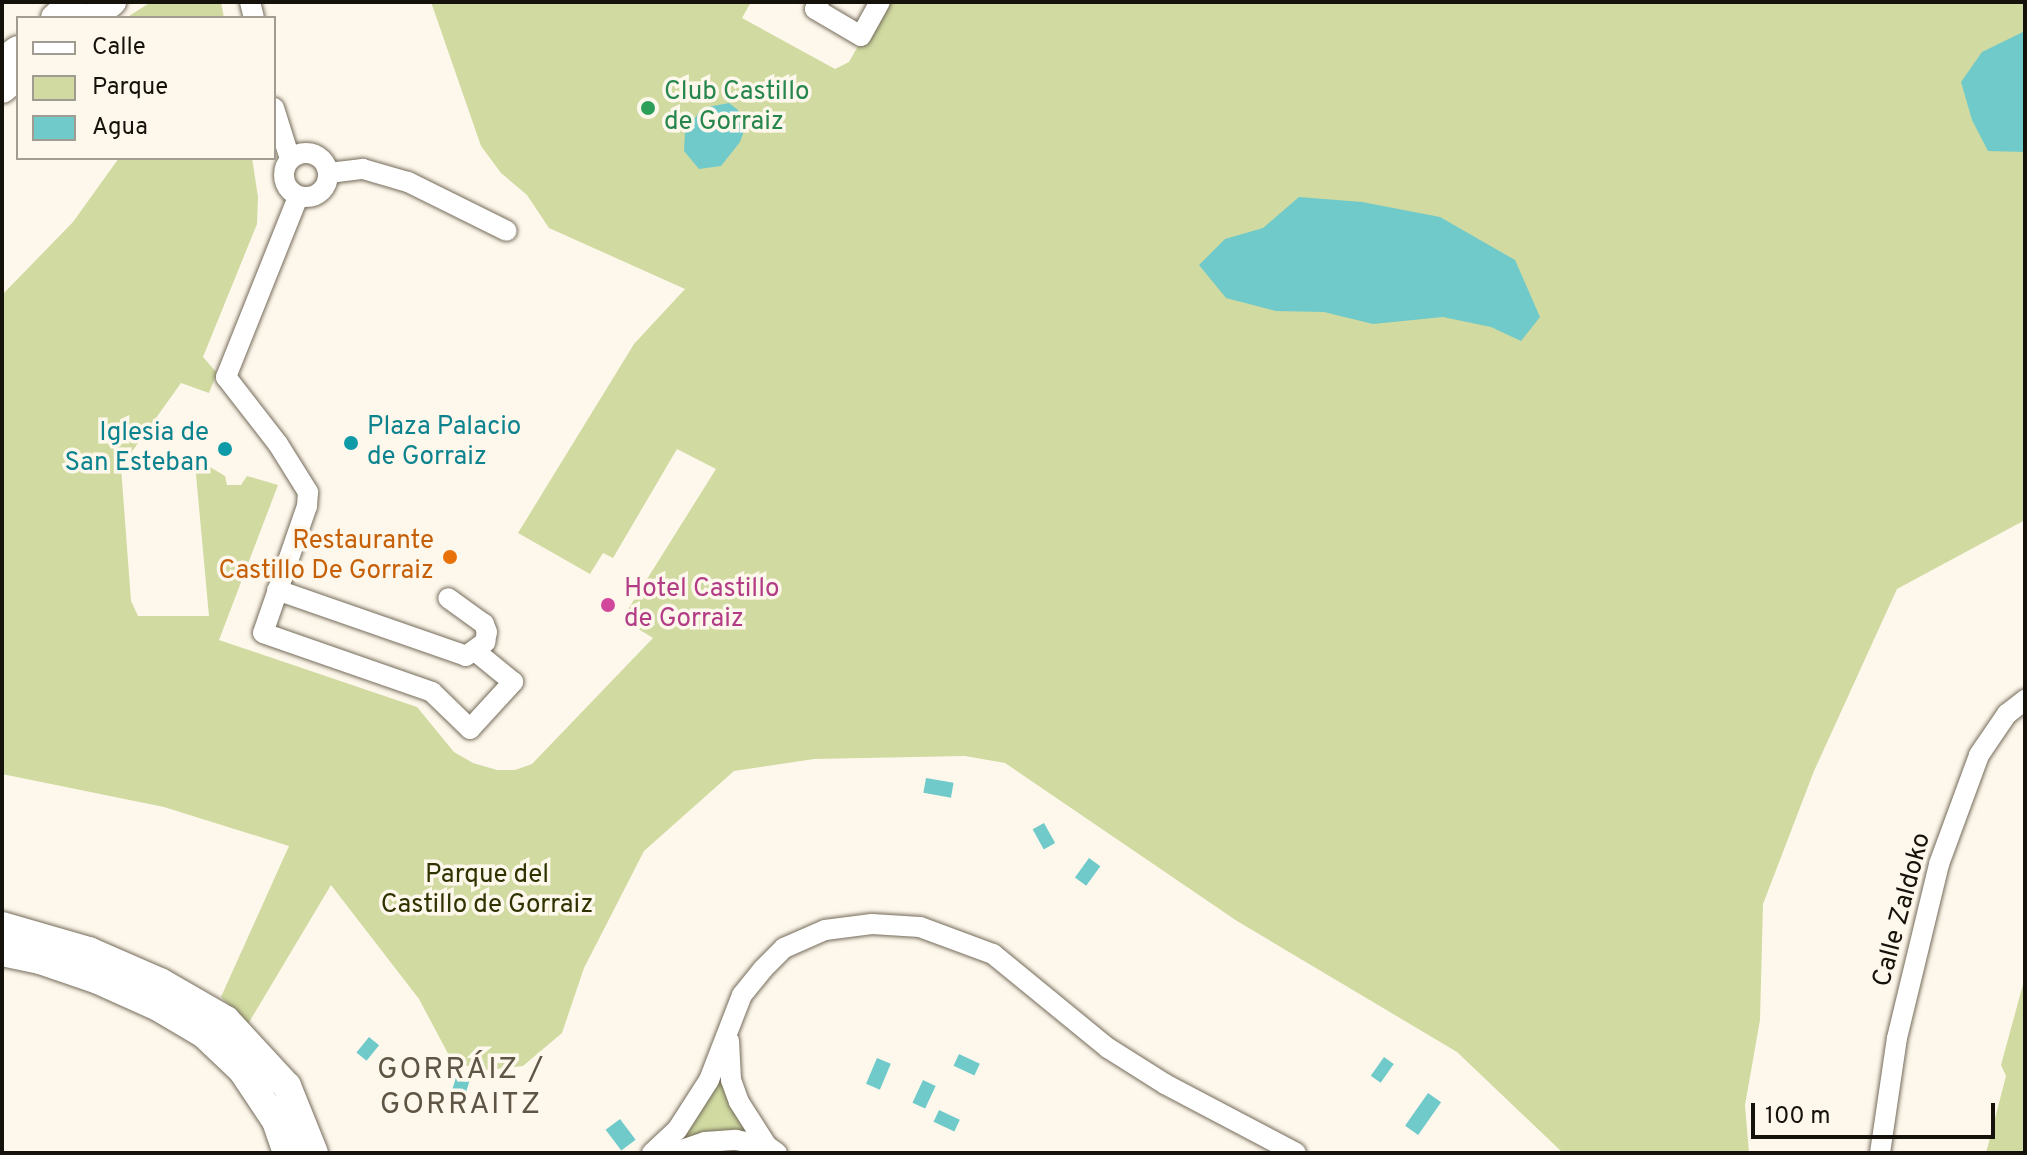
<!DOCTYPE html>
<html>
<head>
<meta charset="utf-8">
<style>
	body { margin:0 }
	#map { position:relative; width:2027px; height:1155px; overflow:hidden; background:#fef8ec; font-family:Overpass,sans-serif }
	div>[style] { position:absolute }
	.green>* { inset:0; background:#d0daa1 }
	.water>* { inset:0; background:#70caca; transform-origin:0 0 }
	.roads { filter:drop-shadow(0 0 2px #746b5a) drop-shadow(0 0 2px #746b5a) }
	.street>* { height:20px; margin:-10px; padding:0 10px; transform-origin:10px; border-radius:10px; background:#fff }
	.street>.ring { margin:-10px; padding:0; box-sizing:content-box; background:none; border:20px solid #fff; border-radius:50% }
	.secondary>* { height:28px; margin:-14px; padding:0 14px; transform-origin:14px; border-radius:14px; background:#fff }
	.dots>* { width:22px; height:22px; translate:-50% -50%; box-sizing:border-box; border:4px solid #fef8ec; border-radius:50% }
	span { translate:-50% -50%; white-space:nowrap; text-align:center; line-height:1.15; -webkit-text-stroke:7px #fef8ec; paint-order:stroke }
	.leisure-label { font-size:26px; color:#27864d }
	.left { translate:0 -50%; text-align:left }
	.culture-label { font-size:26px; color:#0d838f }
	.right { translate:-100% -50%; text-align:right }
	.food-label { font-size:26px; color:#c56008 }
	.hotel-label { font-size:26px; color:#b23c85 }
	.park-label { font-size:26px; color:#2e3300 }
	.street-label { font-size:26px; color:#15110b }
	.quarter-label { font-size:30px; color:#5e5545; letter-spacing:2px }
	.frame { position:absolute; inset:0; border:4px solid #15110b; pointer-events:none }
	.legend { position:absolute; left:16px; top:16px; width:260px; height:144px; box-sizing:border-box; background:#fef8ec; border:2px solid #a19c92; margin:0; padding:10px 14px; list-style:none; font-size:24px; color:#15110b }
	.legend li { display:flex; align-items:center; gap:16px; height:40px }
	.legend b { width:40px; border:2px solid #a19c92 }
	.scale { position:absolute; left:1751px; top:1103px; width:244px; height:36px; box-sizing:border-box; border:4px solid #15110b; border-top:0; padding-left:10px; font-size:24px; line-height:28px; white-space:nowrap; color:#15110b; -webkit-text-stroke:6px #fef8ec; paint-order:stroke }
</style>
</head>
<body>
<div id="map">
	<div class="green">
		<div style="clip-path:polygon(151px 2px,221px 2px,224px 18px,126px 18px)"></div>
		<div style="clip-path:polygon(431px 2px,751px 2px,742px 18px,835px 69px,849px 62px,883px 2px,2025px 2px,2025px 520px,1897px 589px,1814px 771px,1763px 904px,1760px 1020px,1745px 1105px,1749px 1153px,1563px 1153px,1457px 1052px,1237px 921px,1005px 763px,965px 756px,814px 759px,734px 771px,644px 851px,584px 968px,562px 1033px,523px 1066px,487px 1070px,453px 1063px,419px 999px,331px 885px,248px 1024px,221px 997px,289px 846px,164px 807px,2px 774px,2px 295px,73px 222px,119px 158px,252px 158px,258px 197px,257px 224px,203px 357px,217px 373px,209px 393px,181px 383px,121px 467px,131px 601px,138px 616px,209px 616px,195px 464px,205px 464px,225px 476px,227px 485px,241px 485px,247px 476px,278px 485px,219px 640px,417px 707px,454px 752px,473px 763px,497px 770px,515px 770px,532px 764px,653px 638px,622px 619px,716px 469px,677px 449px,613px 558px,603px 553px,590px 574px,518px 533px,634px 344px,685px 289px,549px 228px,527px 195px,501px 173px,481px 146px)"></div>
		<div style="clip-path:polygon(2025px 977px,2025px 1153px,1986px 1153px,2006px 1076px,2001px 1065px)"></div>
		<div style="clip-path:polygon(719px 1070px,754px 1137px,667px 1149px)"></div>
	</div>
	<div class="water">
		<div style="clip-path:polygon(2025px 31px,2025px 152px,1988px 151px,1972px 120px,1961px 82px,1982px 52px)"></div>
		<div style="clip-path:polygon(729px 103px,738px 110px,741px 120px,744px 131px,740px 142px,721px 166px,699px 169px,684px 151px,685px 132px,702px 108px)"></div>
		<div style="clip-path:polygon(1299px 197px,1362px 202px,1440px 217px,1515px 260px,1540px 317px,1521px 341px,1491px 327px,1443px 317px,1373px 324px,1324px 312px,1276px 311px,1226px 298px,1199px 265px,1225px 239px,1263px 228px)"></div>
		<div style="left:926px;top:778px;width:28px;height:15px;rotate:10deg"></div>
		<div style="left:1044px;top:823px;width:23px;height:13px;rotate:61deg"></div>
		<div style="left:1089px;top:858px;width:14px;height:24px;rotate:36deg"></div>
		<div style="left:369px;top:1037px;width:13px;height:20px;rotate:39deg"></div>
		<div style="left:959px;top:1054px;width:23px;height:13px;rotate:25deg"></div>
		<div style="left:1384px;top:1057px;width:12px;height:23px;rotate:35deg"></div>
		<div style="left:877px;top:1058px;width:15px;height:28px;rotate:23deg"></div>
		<div style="left:457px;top:1074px;width:14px;height:25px;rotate:17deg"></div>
		<div style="left:923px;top:1080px;width:14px;height:25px;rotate:25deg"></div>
		<div style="left:1428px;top:1093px;width:16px;height:40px;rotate:35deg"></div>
		<div style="left:939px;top:1110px;width:23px;height:13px;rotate:25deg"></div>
		<div style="left:620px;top:1119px;width:26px;height:18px;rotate:53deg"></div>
	</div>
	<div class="roads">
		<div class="street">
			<div style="left:250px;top:2px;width:16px;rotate:76deg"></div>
			<div style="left:819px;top:2px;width:8px;rotate:120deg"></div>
			<div style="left:815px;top:9px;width:53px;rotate:30.4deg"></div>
			<div style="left:861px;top:36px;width:39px;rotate:-61deg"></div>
			<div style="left:274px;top:108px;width:53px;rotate:72.6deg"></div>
			<div class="ring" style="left:284px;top:153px;width:24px;height:24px"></div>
			<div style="left:329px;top:173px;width:34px;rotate:-7deg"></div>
			<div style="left:363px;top:169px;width:47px;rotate:16.1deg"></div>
			<div style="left:408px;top:182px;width:110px;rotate:26.3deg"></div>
			<div style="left:298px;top:197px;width:194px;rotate:111.8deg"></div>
			<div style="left:226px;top:377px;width:85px;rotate:52.2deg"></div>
			<div style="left:278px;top:444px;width:57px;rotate:58deg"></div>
			<div style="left:308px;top:492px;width:14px;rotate:94deg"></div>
			<div style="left:307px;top:506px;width:134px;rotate:109.1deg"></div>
			<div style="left:263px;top:633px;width:179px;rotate:19.2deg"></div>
			<div style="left:432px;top:692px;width:53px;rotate:44.2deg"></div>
			<div style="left:470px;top:729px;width:64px;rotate:-47.5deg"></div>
			<div style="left:513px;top:682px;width:49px;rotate:-140.8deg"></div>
			<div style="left:277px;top:590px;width:200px;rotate:19.2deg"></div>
			<div style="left:466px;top:656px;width:24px;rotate:-36deg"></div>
			<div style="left:485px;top:642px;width:10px;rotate:-79deg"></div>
			<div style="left:487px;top:632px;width:9px;rotate:-111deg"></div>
			<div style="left:484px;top:624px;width:44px;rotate:-144.2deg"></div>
			<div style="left:729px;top:1041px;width:39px;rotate:87deg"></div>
			<div style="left:731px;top:1080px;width:23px;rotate:70deg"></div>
			<div style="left:739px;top:1102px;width:52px;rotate:57.5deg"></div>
			<div style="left:767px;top:1146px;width:12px;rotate:35deg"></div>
			<div style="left:652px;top:1153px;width:34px;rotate:-43deg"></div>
			<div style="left:677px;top:1130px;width:59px;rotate:-57.4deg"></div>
			<div style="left:709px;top:1080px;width:91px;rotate:-68.8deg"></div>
			<div style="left:742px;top:995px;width:33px;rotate:-51deg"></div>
			<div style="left:763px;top:969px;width:30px;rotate:-45deg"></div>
			<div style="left:784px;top:948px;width:45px;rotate:-23.7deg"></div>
			<div style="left:825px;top:930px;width:47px;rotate:-7.3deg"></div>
			<div style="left:872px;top:924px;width:48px;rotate:3.6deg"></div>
			<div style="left:920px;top:927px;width:78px;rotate:20.3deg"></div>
			<div style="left:993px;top:954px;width:149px;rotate:39.3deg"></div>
			<div style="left:1108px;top:1048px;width:67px;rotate:32.3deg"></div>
			<div style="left:1165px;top:1084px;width:148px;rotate:27.8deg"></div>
			<div style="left:673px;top:1153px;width:34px;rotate:-19deg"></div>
			<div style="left:705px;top:1142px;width:31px;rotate:-4deg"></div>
			<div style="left:736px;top:1140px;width:32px;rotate:11deg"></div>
			<div style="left:1880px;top:1153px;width:116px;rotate:-81.6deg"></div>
			<div style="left:1897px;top:1038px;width:179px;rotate:-76.4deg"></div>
			<div style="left:1939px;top:864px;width:116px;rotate:-69.8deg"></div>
			<div style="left:1979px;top:755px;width:50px;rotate:-55.7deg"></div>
			<div style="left:2007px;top:714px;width:23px;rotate:-38deg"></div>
		</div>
		<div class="secondary">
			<div style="left:55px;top:18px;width:24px;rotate:-42deg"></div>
			<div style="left:92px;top:18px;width:26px;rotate:-39deg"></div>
			<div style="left:2px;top:62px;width:20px;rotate:-37deg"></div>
			<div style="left:2px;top:89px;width:21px;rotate:-39deg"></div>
			<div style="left:2px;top:926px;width:91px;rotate:16deg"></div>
			<div style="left:89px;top:951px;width:77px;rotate:23.6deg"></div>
			<div style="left:160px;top:982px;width:76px;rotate:29.9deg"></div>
			<div style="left:226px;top:1020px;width:90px;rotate:47.3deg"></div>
			<div style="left:287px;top:1086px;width:72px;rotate:68.1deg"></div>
			<div style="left:2px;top:952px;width:39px;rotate:12deg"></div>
			<div style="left:40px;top:960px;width:61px;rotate:19deg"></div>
			<div style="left:98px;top:980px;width:66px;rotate:24.2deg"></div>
			<div style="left:158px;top:1007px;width:53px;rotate:30.4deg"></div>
			<div style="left:204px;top:1034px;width:52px;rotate:43.5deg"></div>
			<div style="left:242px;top:1070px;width:61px;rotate:56.3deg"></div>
			<div style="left:276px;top:1121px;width:34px;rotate:71deg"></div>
		</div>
	</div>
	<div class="dots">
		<div style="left:648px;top:108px;background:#2e9e5b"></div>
		<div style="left:351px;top:443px;background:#0f9aa8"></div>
		<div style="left:225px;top:449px;background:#0f9aa8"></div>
		<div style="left:450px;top:557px;background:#e8710a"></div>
		<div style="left:608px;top:605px;background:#d1479c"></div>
	</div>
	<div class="leisure-label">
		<span class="left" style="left:664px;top:108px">Club Castillo<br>de Gorraiz</span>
	</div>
	<div class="culture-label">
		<span class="left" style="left:367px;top:443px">Plaza Palacio<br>de Gorraiz</span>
		<span class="right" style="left:209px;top:449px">Iglesia de<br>San Esteban</span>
	</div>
	<div class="food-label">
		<span class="right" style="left:434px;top:557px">Restaurante<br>Castillo De Gorraiz</span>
	</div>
	<div class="hotel-label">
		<span class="left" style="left:624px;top:605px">Hotel Castillo<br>de Gorraiz</span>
	</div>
	<div class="park-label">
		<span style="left:487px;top:891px">Parque del<br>Castillo de Gorraiz</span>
	</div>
	<div class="street-label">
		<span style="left:1903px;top:910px;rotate:-75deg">Calle Zaldoko</span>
	</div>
	<div class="quarter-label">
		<span style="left:461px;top:1088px">GORRÁIZ /<br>GORRAITZ</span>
	</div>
	<div class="frame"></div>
	<ul class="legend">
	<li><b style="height:10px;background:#fff"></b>Calle</li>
	<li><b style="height:22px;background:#d0daa1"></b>Parque</li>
	<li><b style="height:22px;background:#70caca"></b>Agua</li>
	</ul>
	<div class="scale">100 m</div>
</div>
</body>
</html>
